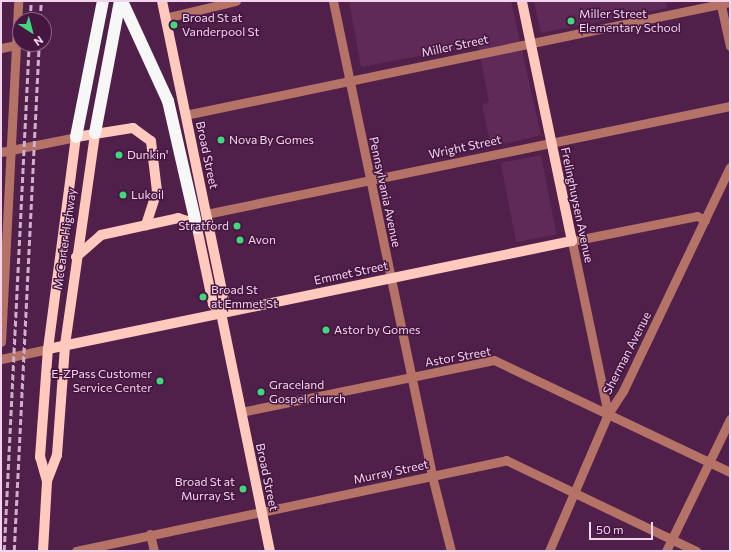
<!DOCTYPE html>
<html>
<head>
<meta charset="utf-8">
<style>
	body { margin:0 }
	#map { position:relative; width:731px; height:552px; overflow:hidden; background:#50204a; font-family:Commissioner,sans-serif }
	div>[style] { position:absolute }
	.built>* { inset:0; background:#5f2958; transform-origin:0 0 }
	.minor>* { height:9px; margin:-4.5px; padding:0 4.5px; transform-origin:4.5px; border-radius:4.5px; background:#b47366 }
	.major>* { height:10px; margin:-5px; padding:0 5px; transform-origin:5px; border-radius:5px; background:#ffc9bd }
	.highway>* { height:12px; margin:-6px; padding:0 6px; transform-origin:6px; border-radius:6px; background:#f7f7f7 }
	.rail>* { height:2.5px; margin-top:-1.25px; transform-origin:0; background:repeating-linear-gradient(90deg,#d0afcb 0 6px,transparent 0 9px) }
	.dots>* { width:11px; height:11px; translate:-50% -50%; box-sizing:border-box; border:2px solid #451640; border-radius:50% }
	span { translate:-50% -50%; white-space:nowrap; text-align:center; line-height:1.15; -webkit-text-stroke:3px #451640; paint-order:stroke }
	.poi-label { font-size:12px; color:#f2d4ed }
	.left { translate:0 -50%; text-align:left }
	.right { translate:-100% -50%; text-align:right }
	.street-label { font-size:12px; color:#f2d4ed }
	.frame { position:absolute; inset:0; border:2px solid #f2d4ed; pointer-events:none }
	.north { position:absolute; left:12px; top:12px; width:40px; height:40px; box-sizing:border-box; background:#451640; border:1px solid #8a6285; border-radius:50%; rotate:144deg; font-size:11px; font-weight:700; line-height:16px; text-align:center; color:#f2d4ed }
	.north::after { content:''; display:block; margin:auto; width:14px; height:18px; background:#41d77c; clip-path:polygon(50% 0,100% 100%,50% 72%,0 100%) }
	.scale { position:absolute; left:589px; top:522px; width:64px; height:18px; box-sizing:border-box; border:2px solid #f2d4ed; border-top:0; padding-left:5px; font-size:12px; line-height:14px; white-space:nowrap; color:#f2d4ed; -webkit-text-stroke:3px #451640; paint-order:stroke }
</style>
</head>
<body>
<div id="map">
	<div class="built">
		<div style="clip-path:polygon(349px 1px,511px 1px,541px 135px,491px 147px,482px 105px,489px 102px,478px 45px,361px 67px)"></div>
		<div style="clip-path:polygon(534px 1px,666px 1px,667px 8px,541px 33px)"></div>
		<div style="left:541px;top:155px;width:81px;height:41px;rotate:79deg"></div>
	</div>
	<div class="minor">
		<div style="left:333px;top:1px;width:485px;rotate:78.2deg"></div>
		<div style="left:432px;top:476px;width:77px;rotate:75.8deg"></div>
		<div style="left:720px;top:1px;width:46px;rotate:77.5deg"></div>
		<div style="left:165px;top:18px;width:73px;rotate:-13.5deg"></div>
		<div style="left:1px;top:48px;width:15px;rotate:-11deg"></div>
		<div style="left:185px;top:115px;width:557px;rotate:-11.71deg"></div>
		<div style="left:1px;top:152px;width:76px;rotate:-11.3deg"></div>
		<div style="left:206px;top:214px;width:535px;rotate:-11.65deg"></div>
		<div style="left:1px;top:342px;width:341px;rotate:-87.1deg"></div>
		<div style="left:1px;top:359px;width:48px;rotate:-12deg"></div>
		<div style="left:241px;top:412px;width:258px;rotate:-11.6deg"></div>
		<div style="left:494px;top:360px;width:261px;rotate:25.4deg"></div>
		<div style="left:608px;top:414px;width:177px;rotate:-101.8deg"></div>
		<div style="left:572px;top:241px;width:127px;rotate:-11.3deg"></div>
		<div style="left:697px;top:216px;width:9px;rotate:27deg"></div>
		<div style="left:150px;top:534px;width:17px;rotate:77deg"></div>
		<div style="left:76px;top:551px;width:440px;rotate:-11.9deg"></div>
		<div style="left:506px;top:460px;width:211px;rotate:25.6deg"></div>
		<div style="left:549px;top:551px;width:149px;rotate:-66.7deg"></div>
		<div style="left:608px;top:414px;width:27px;rotate:-57deg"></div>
		<div style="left:623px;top:391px;width:248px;rotate:-64.5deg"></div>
		<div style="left:666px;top:551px;width:147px;rotate:-64.1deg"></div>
	</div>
	<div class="major">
		<div style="left:162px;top:1px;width:306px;rotate:78.3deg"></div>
		<div style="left:224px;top:301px;width:12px;rotate:104deg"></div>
		<div style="left:221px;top:313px;width:243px;rotate:78.4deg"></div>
		<div style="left:76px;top:257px;width:33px;rotate:-41deg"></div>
		<div style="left:101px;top:235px;width:79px;rotate:-12.4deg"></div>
		<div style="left:178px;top:218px;width:9px;rotate:18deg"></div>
		<div style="left:187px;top:221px;width:12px;rotate:35deg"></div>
		<div style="left:197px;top:228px;width:78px;rotate:78.1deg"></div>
		<div style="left:213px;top:304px;width:12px;rotate:48deg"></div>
		<div style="left:48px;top:349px;width:535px;rotate:-11.65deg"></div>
		<div style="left:572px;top:241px;width:245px;rotate:-101.8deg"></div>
		<div style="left:47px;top:481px;width:25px;rotate:-106deg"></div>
		<div style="left:40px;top:457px;width:108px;rotate:-85.8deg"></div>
		<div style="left:48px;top:349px;width:214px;rotate:-82.5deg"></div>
		<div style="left:76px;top:137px;width:58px;rotate:-9deg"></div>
		<div style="left:133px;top:128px;width:22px;rotate:36deg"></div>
		<div style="left:151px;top:141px;width:50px;rotate:83.2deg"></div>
		<div style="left:157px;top:191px;width:36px;rotate:108deg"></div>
		<div style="left:43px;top:551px;width:70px;rotate:-86.7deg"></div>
		<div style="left:47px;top:481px;width:28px;rotate:-69deg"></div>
		<div style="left:57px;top:455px;width:110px;rotate:-85.8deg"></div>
		<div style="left:65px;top:345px;width:214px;rotate:-81.9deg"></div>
	</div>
	<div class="highway">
		<div style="left:122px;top:1px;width:110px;rotate:65.3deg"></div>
		<div style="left:168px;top:101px;width:130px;rotate:77.1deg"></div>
		<div style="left:95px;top:133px;width:134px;rotate:-79.3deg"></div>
		<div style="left:76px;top:137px;width:139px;rotate:-78.8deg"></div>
	</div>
	<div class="rail">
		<div style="left:30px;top:20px;width:19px;rotate:-87deg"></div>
		<div style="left:40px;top:20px;width:19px;rotate:-87deg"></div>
		<div style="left:4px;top:551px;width:508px;rotate:-87.18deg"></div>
		<div style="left:14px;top:551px;width:508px;rotate:-87.18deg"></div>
	</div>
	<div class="dots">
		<div style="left:571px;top:21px;background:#41d77c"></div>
		<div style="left:174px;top:25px;background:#41d77c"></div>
		<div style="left:221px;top:140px;background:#41d77c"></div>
		<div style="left:119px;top:155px;background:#41d77c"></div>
		<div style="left:123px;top:195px;background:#41d77c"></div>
		<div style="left:237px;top:226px;background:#41d77c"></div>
		<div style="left:240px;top:240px;background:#41d77c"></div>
		<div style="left:203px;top:297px;background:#41d77c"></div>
		<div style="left:326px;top:330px;background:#41d77c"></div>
		<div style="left:160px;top:381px;background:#41d77c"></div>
		<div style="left:261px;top:392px;background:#41d77c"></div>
		<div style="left:243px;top:489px;background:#41d77c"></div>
	</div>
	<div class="poi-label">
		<span class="left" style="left:579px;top:21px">Miller Street<br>Elementary School</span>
		<span class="left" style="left:182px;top:25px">Broad St at<br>Vanderpool St</span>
		<span class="left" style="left:229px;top:140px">Nova By Gomes</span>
		<span class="left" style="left:127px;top:155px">Dunkin'</span>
		<span class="left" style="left:131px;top:195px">Lukoil</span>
		<span class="right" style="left:229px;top:226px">Stratford</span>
		<span class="left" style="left:248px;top:240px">Avon</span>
		<span class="left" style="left:211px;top:297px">Broad St<br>at Emmet St</span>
		<span class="left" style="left:334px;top:330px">Astor by Gomes</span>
		<span class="right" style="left:152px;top:381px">E-ZPass Customer<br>Service Center</span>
		<span class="left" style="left:269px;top:392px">Graceland<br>Gospel church</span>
		<span class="right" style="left:235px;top:489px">Broad St at<br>Murray St</span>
	</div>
	<div class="street-label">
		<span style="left:455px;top:46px;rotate:-12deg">Miller Street</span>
		<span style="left:465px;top:147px;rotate:-12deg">Wright Street</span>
		<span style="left:207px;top:155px;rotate:78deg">Broad Street</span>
		<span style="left:385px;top:192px;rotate:78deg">Pennsylvania Avenue</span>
		<span style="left:577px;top:205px;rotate:78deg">Frelinghuysen Avenue</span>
		<span style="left:65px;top:239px;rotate:-82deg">McCarter Highway</span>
		<span style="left:351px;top:273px;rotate:-12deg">Emmet Street</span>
		<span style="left:627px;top:353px;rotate:-63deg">Sherman Avenue</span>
		<span style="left:458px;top:357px;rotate:-10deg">Astor Street</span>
		<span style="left:391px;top:472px;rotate:-12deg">Murray Street</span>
		<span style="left:267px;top:477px;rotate:78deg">Broad Street</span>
	</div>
	<div class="frame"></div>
	<div class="north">N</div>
	<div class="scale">50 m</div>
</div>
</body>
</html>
